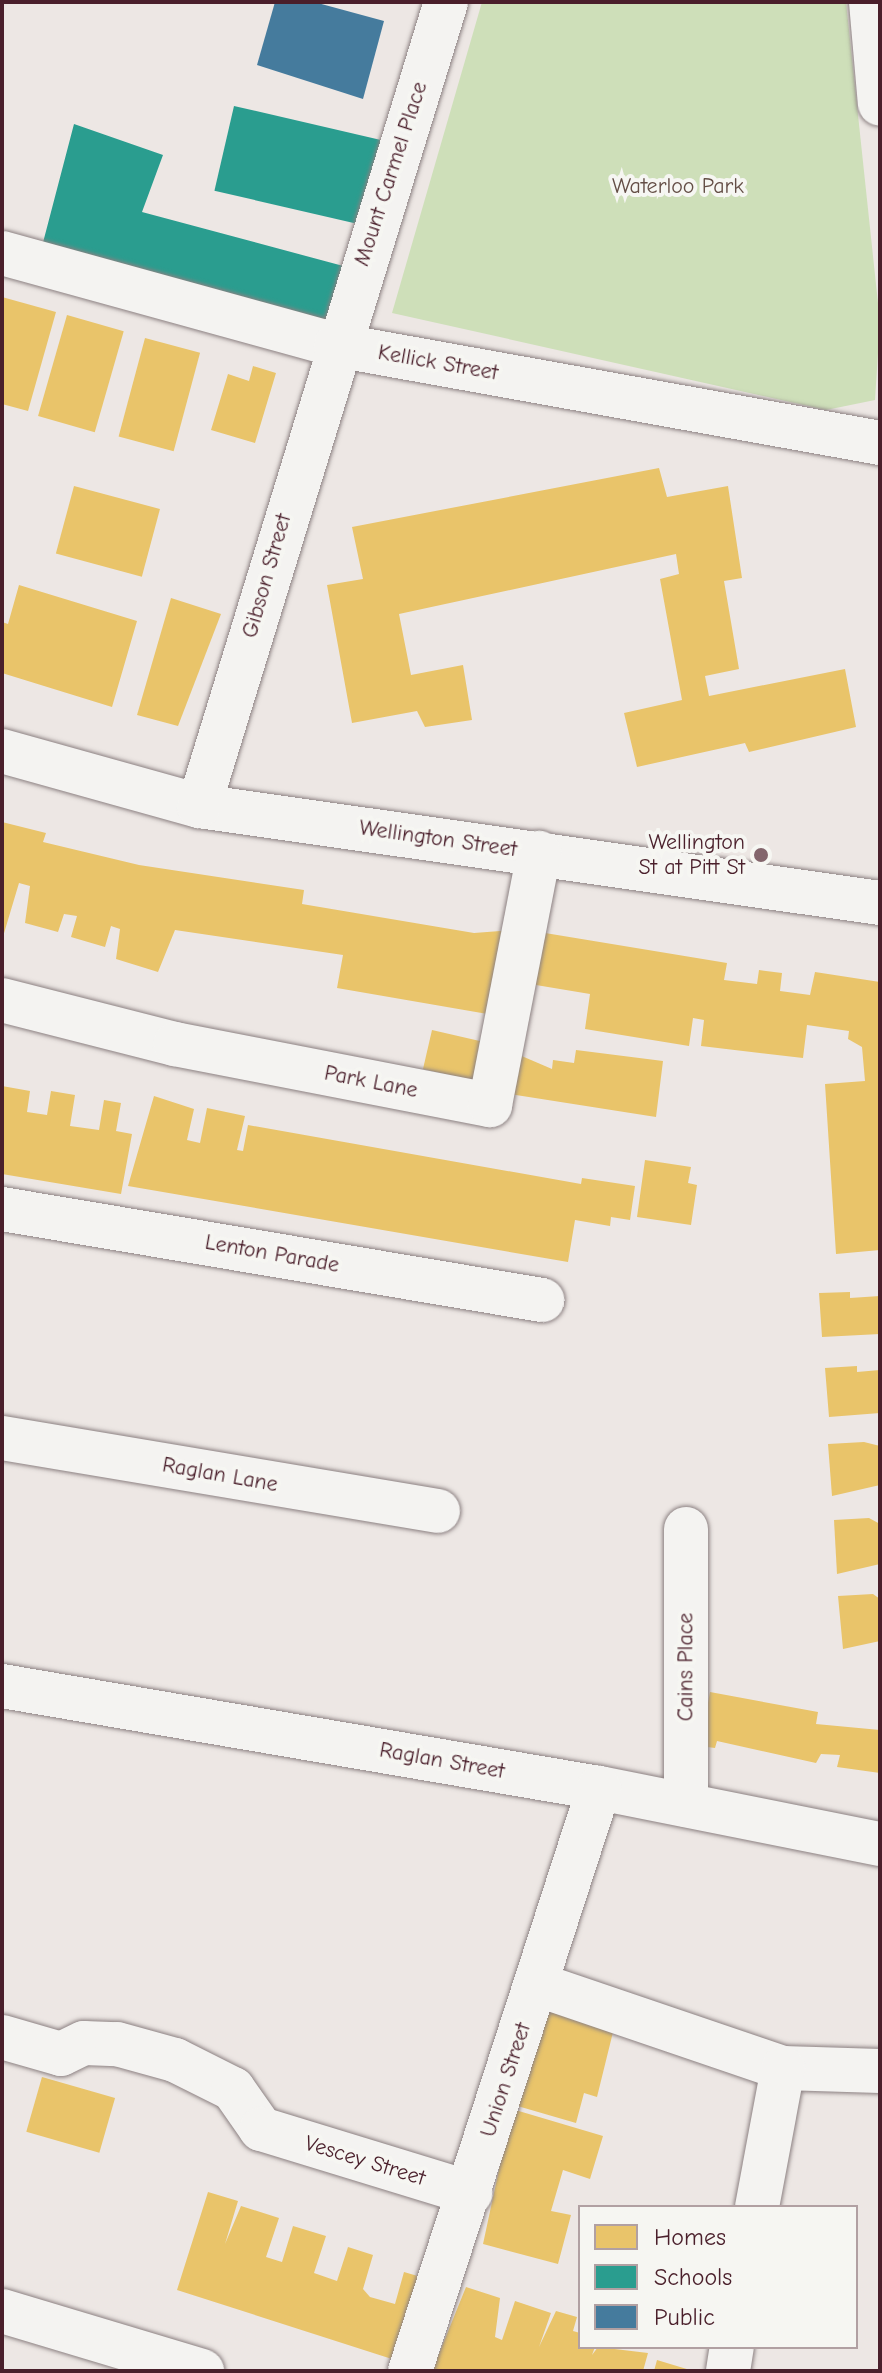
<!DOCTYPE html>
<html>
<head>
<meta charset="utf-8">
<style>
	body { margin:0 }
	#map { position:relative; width:882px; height:2373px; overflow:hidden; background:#ede7e4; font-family:"Comic Neue",sans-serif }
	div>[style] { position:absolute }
	.green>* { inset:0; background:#cedfb9 }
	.homes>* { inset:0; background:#e9c46a; transform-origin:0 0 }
	.schools>* { inset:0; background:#2a9d8f; transform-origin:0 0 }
	.public>* { inset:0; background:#457b9d }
	.roads { filter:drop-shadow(0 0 2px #8c8182) drop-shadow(0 0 2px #8c8182) }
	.minor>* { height:44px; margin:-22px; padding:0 22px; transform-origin:22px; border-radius:22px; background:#f4f3f1 }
	.dots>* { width:22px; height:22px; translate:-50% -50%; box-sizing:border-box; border:4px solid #f6f6f2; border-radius:50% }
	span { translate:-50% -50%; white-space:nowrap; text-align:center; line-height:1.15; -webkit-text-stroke:8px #f6f6f2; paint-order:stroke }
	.street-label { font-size:22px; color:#4a1f2b }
	.park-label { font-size:22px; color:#644e46 }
	.poi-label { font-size:22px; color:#4a1f2b }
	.right { translate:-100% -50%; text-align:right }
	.frame { position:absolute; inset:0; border:4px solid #4a1f2b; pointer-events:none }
	.legend { position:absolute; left:578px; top:2205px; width:280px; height:144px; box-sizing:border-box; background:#f6f6f2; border:2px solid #b1a0a2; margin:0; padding:10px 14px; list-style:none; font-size:24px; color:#4a1f2b }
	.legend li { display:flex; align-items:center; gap:16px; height:40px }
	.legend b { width:40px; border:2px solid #b1a0a2 }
</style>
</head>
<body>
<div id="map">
	<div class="green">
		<div style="clip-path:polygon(482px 2px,846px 2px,880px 322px,875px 400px,826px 410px,392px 313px)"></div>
	</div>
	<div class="homes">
		<div style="clip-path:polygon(2px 297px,56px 312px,28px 411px,2px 404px)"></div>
		<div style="left:67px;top:315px;width:59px;height:105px;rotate:16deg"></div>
		<div style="left:145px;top:338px;width:57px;height:102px;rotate:15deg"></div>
		<div style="clip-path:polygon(253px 366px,276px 373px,255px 443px,211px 430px,228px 374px,249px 381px)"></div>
		<div style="clip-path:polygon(659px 468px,667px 497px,728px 486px,742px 578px,724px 581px,739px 669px,705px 676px,709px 696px,845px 669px,856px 727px,749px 752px,745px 743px,637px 767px,624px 713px,682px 700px,660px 579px,679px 574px,676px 554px,399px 614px,411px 675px,463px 665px,472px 720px,425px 727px,417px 711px,352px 723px,327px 585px,363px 579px,352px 527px)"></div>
		<div style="left:74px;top:486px;width:89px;height:70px;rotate:15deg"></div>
		<div style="clip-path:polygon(19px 585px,137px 621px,112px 707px,2px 673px,2px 622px,8px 624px)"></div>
		<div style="clip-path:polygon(171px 598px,221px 614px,178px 726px,137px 715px)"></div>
		<div style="clip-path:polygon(2px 822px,46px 833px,43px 842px,139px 865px,304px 890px,302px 904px,474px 933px,514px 930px,499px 1016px,337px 988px,343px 955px,175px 930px,158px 972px,116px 959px,120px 929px,111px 926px,105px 947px,71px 937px,77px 916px,64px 914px,58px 932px,25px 923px,30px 886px,19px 883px,2px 940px)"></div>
		<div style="clip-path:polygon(533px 931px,727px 963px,724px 980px,757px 984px,759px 970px,782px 973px,780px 991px,810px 995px,815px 972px,880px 982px,880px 1250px,836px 1254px,825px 1084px,865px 1081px,862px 1047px,848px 1039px,849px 1031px,807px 1025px,803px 1058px,701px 1046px,704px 1020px,693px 1018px,689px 1046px,585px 1029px,590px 994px,524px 983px)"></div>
		<div style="left:432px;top:1030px;width:59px;height:40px;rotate:13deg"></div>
		<div style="clip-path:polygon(576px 1050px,663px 1061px,656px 1117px,503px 1093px,510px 1051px,552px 1069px,553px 1060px,574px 1063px)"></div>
		<div style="clip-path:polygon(2px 1086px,30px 1091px,27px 1112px,47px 1115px,51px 1091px,75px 1095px,70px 1126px,99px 1130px,104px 1100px,121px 1103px,116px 1131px,132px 1134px,121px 1194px,2px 1174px)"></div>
		<div style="clip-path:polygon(154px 1096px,194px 1109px,187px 1140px,200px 1143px,207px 1108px,245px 1116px,237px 1150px,243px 1151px,248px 1125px,581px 1184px,582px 1178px,635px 1186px,630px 1220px,611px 1217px,610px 1226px,575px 1220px,568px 1262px,128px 1186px)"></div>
		<div style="clip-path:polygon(645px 1160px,691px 1167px,688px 1183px,697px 1185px,691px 1225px,637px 1217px)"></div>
		<div style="clip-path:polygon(850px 1292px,850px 1298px,880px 1296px,880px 1334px,822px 1337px,819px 1293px)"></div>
		<div style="clip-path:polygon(857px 1366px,857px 1372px,880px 1370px,880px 1413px,829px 1417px,825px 1368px)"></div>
		<div style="clip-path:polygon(864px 1442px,880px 1446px,880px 1485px,832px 1496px,828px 1444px)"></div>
		<div style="clip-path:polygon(869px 1518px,880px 1524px,880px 1564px,837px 1574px,834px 1520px)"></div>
		<div style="clip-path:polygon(873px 1594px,880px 1599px,880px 1641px,843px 1649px,838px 1596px)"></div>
		<div style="clip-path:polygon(710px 1692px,818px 1712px,816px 1724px,880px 1730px,880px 1773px,837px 1767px,840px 1755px,821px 1754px,816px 1763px,717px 1741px,715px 1748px,700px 1746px)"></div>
		<div style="clip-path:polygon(547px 2011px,614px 2028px,597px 2097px,584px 2093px,576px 2123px,514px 2105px)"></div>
		<div style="left:42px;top:2077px;width:76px;height:57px;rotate:16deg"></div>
		<div style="clip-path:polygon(512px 2109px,603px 2136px,590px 2179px,563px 2170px,551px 2211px,571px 2215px,558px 2264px,483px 2244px)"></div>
		<div style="clip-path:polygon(208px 2192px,238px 2201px,225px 2244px,241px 2206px,279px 2218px,266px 2257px,282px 2262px,293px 2226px,326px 2236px,314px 2273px,337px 2281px,348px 2247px,373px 2255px,363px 2289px,370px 2297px,395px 2304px,404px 2272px,421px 2277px,395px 2360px,177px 2290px)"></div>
		<div style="clip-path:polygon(466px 2287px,500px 2298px,495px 2337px,502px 2340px,515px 2301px,551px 2313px,539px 2347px,556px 2311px,577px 2317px,573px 2331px,580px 2333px,580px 2347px,595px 2347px,592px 2355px,598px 2347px,648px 2353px,643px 2371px,432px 2371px)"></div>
		<div style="clip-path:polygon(657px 2360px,690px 2370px,690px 2371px,654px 2371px)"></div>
	</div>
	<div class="schools">
		<div style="left:234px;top:106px;width:154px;height:87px;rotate:13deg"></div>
		<div style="clip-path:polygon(74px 124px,163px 155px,142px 212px,347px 267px,330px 331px,40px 254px)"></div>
	</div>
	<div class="public">
		<div style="clip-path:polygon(275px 2px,314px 2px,384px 21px,363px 99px,257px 65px)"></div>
	</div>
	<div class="roads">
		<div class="minor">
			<div style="left:871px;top:2px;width:102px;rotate:85deg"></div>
			<div style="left:2px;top:253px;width:346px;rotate:15.4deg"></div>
			<div style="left:336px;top:345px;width:553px;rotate:10.21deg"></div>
			<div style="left:2px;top:751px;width:205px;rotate:15.6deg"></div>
			<div style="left:199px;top:806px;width:688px;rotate:8.11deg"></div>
			<div style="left:199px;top:806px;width:841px;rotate:-72.92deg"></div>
			<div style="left:2px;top:1000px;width:179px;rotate:14.3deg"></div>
			<div style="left:175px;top:1044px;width:321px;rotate:11deg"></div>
			<div style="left:490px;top:1105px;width:257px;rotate:-79deg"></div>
			<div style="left:2px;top:1209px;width:548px;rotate:9.57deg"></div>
			<div style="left:2px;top:1438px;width:442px;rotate:9.5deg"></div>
			<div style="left:686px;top:1529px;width:276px;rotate:90deg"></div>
			<div style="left:2px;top:1686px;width:606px;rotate:9.7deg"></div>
			<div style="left:599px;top:1788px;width:287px;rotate:11.3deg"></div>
			<div style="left:536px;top:1984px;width:261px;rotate:18.8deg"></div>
			<div style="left:783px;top:2068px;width:97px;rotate:1.8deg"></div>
			<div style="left:2px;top:2037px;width:61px;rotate:16.1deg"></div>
			<div style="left:61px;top:2054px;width:25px;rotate:-26deg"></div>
			<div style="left:84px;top:2043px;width:33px;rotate:2deg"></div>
			<div style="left:117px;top:2044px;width:60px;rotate:15.4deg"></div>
			<div style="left:175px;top:2060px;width:65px;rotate:26.6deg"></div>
			<div style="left:233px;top:2089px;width:49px;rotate:55deg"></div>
			<div style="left:261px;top:2129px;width:219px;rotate:17deg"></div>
			<div style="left:757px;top:2207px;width:141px;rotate:-79.4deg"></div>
			<div style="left:2px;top:2311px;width:209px;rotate:16.7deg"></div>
			<div style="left:410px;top:2371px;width:613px;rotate:-72.04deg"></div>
			<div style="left:728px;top:2371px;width:24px;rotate:-81deg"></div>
		</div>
	</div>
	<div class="dots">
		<div style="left:761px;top:855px;background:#83656c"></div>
	</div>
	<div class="street-label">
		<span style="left:391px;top:174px;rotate:-72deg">Mount Carmel Place</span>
		<span style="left:438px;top:363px;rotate:10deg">Kellick Street</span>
		<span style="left:267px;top:576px;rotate:-74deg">Gibson Street</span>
		<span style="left:438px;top:839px;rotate:8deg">Wellington Street</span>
		<span style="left:371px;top:1082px;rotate:11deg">Park Lane</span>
		<span style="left:272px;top:1254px;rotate:10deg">Lenton Parade</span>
		<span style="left:220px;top:1475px;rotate:10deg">Raglan Lane</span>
		<span style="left:686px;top:1667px;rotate:-90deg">Cains Place</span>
		<span style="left:442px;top:1761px;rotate:10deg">Raglan Street</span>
		<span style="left:506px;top:2080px;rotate:-72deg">Union Street</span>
		<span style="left:365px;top:2161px;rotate:17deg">Vescey Street</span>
	</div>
	<div class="park-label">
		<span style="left:678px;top:187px">Waterloo Park</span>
	</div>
	<div class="poi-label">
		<span class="right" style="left:745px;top:855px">Wellington<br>St at Pitt St</span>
	</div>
	<div class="frame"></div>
	<ul class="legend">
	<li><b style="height:22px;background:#e9c46a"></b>Homes</li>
	<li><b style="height:22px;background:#2a9d8f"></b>Schools</li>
	<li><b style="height:22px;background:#457b9d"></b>Public</li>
	</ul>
</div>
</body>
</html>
